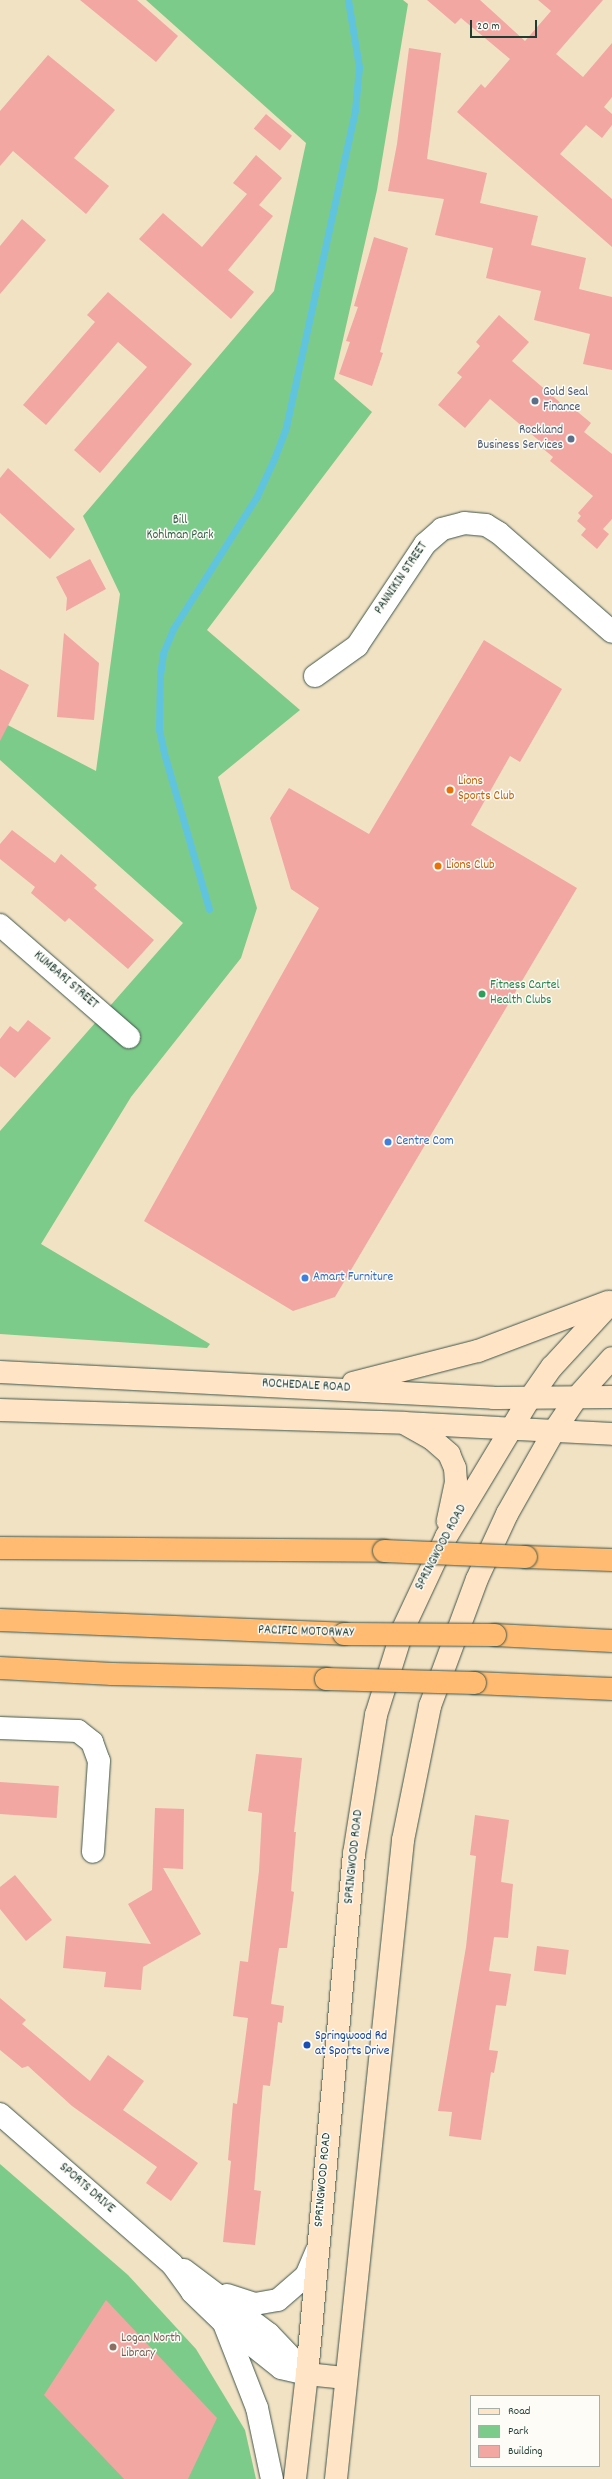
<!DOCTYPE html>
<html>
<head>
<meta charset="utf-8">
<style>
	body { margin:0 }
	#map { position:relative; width:612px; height:2479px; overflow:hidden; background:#f1e2c4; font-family:Dekko,sans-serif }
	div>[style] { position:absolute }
	.green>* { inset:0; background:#7dcb8a }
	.stream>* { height:7px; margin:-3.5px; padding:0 3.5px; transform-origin:3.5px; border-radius:3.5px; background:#60c4de }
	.building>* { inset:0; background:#f2a7a2; transform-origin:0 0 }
	.roads { filter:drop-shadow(0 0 1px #3e564a) drop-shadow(0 0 1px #3e564a) }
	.minor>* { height:22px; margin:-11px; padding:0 11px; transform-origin:11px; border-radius:11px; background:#fff }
	.secondary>* { height:22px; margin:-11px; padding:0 11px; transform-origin:11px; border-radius:11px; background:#ffe4c6 }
	.motorway>* { height:22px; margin:-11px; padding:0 11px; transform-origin:11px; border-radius:11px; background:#ffbb71 }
	.bridges { filter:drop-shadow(0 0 1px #3e564a) drop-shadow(0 0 1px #3e564a) }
	.motorway-bridge>* { height:22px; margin:-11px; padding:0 11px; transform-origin:11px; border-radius:11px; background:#ffbb71 }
	.dots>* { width:11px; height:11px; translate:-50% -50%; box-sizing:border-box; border:2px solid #fdfcf7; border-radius:50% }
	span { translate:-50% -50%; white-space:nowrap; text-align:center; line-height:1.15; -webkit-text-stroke:3px #fdfcf7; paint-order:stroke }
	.service-label { font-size:13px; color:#4e5e75 }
	.left { translate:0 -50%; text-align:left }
	.right { translate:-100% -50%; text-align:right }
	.park-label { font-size:13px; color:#36604a }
	.street-label { font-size:13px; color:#1f3d34 }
	.food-label { font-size:13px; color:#c56008 }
	.leisure-label { font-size:13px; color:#27864d }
	.shop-label { font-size:13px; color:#366cbe }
	.transit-label { font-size:13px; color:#164399 }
	.education-label { font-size:13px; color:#785e54 }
	.legend { position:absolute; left:470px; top:2395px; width:130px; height:72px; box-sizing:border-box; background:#fdfcf7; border:1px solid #a4b0a9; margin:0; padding:5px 7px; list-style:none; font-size:12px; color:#1f3d34 }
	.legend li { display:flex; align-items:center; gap:8px; height:20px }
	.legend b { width:20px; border:1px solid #a4b0a9 }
	.scale { position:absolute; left:470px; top:20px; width:67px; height:18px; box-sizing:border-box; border:2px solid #1f3d34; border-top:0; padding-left:5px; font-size:12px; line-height:14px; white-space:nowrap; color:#1f3d34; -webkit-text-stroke:3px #fdfcf7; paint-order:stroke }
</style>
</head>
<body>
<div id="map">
	<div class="green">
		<div style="clip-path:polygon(146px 0,403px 0,408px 4px,377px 190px,334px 379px,372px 412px,207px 630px,300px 710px,218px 777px,257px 908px,241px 958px,131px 1097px,41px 1244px,210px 1344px,207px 1348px,0 1334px,0 1131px,183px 923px,0 760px,0 721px,96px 771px,120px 594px,83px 516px,274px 291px,306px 143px)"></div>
		<div style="clip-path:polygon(0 2164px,128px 2275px,196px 2349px,245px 2430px,256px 2479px,0 2479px)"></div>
	</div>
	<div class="stream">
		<div style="left:209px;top:909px;width:162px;rotate:-106.1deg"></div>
		<div style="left:164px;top:753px;width:25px;rotate:-102deg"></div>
		<div style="left:159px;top:729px;width:54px;rotate:-88.9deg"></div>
		<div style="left:160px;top:675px;width:22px;rotate:-82deg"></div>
		<div style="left:163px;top:653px;width:26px;rotate:-67deg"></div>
		<div style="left:173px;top:629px;width:157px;rotate:-57.7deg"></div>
		<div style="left:257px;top:496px;width:41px;rotate:-65.3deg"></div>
		<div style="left:274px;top:459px;width:34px;rotate:-69deg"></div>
		<div style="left:286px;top:427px;width:324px;rotate:-77.7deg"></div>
		<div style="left:355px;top:110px;width:43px;rotate:-84.7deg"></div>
		<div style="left:359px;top:67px;width:68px;rotate:-99.3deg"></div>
	</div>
	<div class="building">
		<div style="clip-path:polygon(80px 0,137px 0,178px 36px,156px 62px)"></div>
		<div style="clip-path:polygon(427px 0,480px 0,525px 41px,551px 11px,538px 0,603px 0,556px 54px,583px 77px,612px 43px,612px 97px,604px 107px,612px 114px,612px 125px,602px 138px,586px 125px,560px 154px,612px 199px,612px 247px,457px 112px,481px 84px,485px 88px,510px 59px,461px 18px,455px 24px)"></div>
		<div style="clip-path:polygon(409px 48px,441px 53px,427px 159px,487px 173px,480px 203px,538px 216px,531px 245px,586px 258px,579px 289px,612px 297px,612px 370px,583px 364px,590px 334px,534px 320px,541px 291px,486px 278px,493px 248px,435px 235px,444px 199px,388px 191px,397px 144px)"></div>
		<div style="clip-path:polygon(48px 55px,115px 110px,74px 158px,109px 186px,86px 214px,13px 151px,0 166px,0 111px)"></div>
		<div style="left:266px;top:114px;width:34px;height:19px;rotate:40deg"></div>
		<div style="clip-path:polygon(256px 155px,282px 178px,259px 205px,273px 216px,228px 270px,254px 292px,231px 319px,139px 239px,163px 213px,202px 247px,247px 194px,233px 183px)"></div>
		<div style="clip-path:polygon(22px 219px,46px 240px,0 294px,0 246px)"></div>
		<div style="clip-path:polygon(374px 237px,408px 248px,380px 352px,383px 353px,372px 386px,339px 374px,350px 342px,346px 341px,358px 307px,354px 306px)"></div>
		<div style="clip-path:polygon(108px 292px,192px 364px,100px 473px,74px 450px,147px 367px,118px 342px,46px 425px,23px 405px,95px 322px,87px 315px)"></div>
		<div style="clip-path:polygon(499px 315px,529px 342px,512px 361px,570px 411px,573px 408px,591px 423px,584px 432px,612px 454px,612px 519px,603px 529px,609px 534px,597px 549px,581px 535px,586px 529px,577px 521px,581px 516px,578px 513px,593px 496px,550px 461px,553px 457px,541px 447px,543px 444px,490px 399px,465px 428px,438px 405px,462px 377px,457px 373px,480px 346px,476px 342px)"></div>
		<div style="clip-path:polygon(8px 468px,75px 529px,50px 559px,0 513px,0 478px)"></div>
		<div style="clip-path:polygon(90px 559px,106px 589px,66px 611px,67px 598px,56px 577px)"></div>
		<div style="clip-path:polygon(64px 633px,99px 663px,94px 720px,57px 717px)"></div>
		<div style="clip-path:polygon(484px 640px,562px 689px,520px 762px,510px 756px,471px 825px,577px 888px,335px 1297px,293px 1311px,144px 1221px,319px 908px,291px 889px,270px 818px,289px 788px,369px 834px)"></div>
		<div style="clip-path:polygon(0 669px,29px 685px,0 741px)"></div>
		<div style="clip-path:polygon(12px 830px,55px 863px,61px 854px,97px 885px,94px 888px,154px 940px,128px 969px,69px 918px,65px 922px,31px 893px,35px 887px,0 859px,0 844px)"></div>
		<div style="clip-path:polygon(28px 1020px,51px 1038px,15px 1078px,0 1066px,0 1039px,10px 1026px,18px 1032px)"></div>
		<div style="clip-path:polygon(256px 1754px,302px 1758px,294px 1832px,296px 1832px,291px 1891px,294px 1892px,287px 1948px,279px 1948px,271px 2004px,284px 2006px,282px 2023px,278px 2022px,270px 2086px,263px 2085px,254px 2190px,261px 2191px,255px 2245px,223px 2242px,231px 2161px,228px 2160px,233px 2103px,237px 2104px,248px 2018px,233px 2016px,240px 1961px,248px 1962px,259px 1871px,262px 1813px,248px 1811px)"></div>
		<div style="left:0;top:1782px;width:59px;height:32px;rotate:4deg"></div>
		<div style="clip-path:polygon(155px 1808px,184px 1809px,183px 1869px,163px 1868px,201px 1934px,143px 1967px,141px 1990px,104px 1987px,106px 1972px,63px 1968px,66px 1936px,151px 1944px,128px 1904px,152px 1890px)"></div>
		<div style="clip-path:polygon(475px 1815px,509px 1820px,501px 1882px,513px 1884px,508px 1938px,494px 1937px,489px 1971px,511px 1974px,506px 2006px,496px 2005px,489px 2050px,498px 2051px,494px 2073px,491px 2072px,481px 2140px,449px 2136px,452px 2112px,438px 2111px,466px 1947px,476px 1856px,470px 1855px)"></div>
		<div style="clip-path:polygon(15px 1875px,52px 1920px,26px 1941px,0 1909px,0 1887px)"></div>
		<div style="left:537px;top:1946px;width:32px;height:25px;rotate:7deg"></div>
		<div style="clip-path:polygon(0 1998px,26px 2020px,22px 2024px,90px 2081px,108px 2055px,144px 2081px,123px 2110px,198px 2163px,171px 2201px,146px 2183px,157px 2167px,72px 2106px,28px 2066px,22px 2068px,0 2050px)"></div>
		<div style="clip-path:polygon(106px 2300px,217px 2418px,188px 2479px,124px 2479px,44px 2395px)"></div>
	</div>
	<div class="roads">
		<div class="minor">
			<div style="left:315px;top:676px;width:52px;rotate:-35.5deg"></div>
			<div style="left:357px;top:646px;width:123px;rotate:-56.3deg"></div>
			<div style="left:425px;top:544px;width:23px;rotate:-41deg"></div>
			<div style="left:442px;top:529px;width:23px;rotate:-15deg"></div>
			<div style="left:464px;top:523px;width:22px;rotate:5deg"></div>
			<div style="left:486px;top:525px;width:15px;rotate:32deg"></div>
			<div style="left:499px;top:533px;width:150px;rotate:41.2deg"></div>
			<div style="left:0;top:925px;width:171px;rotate:41deg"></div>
			<div style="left:0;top:1728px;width:78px;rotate:2.2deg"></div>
			<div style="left:78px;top:1731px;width:18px;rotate:38deg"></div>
			<div style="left:92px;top:1742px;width:20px;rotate:70deg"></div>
			<div style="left:99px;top:1761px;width:91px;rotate:93.8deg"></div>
			<div style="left:0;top:2114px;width:228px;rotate:41.1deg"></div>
			<div style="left:172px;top:2264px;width:34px;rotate:54deg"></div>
			<div style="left:192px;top:2292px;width:43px;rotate:44.1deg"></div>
			<div style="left:223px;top:2322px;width:74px;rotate:38.4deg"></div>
			<div style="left:281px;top:2368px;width:27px;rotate:13deg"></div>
			<div style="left:184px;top:2270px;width:106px;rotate:37deg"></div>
			<div style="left:269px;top:2334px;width:55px;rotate:46.5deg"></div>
			<div style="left:227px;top:2295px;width:29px;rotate:18deg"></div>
			<div style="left:255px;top:2304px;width:23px;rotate:-10deg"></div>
			<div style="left:278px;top:2300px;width:37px;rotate:-41deg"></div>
			<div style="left:306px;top:2276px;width:28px;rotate:-67deg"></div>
			<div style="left:225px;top:2326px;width:88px;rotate:68.7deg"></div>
			<div style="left:257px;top:2408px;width:73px;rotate:78.1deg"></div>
		</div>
		<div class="secondary">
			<div style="left:0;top:1372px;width:494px;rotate:3deg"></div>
			<div style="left:493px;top:1398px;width:119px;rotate:-0.5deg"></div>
			<div style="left:353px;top:1383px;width:129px;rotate:-14.4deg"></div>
			<div style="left:478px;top:1351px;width:139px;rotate:-20.7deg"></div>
			<div style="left:0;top:1410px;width:404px;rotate:1.8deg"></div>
			<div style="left:404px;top:1423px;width:208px;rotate:3deg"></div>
			<div style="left:407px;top:1425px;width:29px;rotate:29deg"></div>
			<div style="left:432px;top:1439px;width:23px;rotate:41deg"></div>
			<div style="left:449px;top:1454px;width:15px;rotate:67deg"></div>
			<div style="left:455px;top:1468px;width:14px;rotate:86deg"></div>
			<div style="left:456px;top:1482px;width:40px;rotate:102deg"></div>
			<div style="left:307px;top:2374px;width:39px;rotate:6deg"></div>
			<div style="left:295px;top:2479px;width:106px;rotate:-83.5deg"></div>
			<div style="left:307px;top:2374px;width:522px;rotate:-84.84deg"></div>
			<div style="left:354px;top:1854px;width:141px;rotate:-81deg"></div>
			<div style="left:376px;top:1715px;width:90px;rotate:-72.6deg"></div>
			<div style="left:403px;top:1629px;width:102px;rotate:-64.9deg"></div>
			<div style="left:446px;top:1537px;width:162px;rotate:-58.9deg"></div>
			<div style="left:530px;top:1398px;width:38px;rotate:-55deg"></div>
			<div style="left:552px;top:1367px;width:88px;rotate:-47.3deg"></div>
			<div style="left:336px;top:2479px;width:643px;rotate:-84.01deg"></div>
			<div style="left:403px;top:1840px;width:137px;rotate:-78.6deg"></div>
			<div style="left:430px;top:1706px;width:135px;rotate:-69.7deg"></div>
			<div style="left:477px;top:1579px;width:72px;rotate:-65.2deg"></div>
			<div style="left:507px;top:1514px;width:95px;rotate:-60.5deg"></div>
			<div style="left:554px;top:1431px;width:41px;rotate:-55.9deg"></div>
			<div style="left:577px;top:1397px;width:52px;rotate:-48.1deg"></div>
		</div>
		<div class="motorway">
			<div style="left:0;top:1548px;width:384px;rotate:0.4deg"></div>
			<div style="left:526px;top:1557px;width:86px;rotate:2deg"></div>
			<div style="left:0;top:1620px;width:344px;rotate:2.3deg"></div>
			<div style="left:495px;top:1635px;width:117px;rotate:2.9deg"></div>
			<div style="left:0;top:1668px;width:112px;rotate:3.1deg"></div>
			<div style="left:112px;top:1674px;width:214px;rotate:1.3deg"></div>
			<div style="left:475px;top:1683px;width:137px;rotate:2.5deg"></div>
		</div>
	</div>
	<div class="bridges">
		<div class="motorway-bridge">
			<div style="left:384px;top:1551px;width:142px;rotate:2.4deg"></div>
			<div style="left:344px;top:1634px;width:151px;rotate:0.4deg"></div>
			<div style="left:326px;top:1679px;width:149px;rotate:1.5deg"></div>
		</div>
	</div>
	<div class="dots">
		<div style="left:535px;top:401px;background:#5c6f8a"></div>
		<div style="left:571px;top:439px;background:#5c6f8a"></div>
		<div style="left:450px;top:790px;background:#e8710a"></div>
		<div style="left:438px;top:866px;background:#e8710a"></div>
		<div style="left:482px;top:994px;background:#2e9e5b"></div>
		<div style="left:388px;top:1142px;background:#3f7fe0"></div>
		<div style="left:305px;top:1278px;background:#3f7fe0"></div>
		<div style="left:307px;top:2045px;background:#1a4fb4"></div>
		<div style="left:113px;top:2347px;background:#8d6e63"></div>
	</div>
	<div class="service-label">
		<span class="left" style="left:543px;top:401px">Gold Seal<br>Finance</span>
		<span class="right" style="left:563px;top:439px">Rockland<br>Business Services</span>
	</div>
	<div class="park-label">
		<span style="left:180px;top:529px">Bill<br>Kohlman Park</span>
	</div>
	<div class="street-label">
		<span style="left:402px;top:579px;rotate:-56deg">PANNIKIN STREET</span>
		<span style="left:65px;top:981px;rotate:41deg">KUMBARI STREET</span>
		<span style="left:306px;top:1387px;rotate:3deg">ROCHEDALE ROAD</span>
		<span style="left:442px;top:1548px;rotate:-62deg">SPRINGWOOD ROAD</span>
		<span style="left:306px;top:1633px;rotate:2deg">PACIFIC MOTORWAY</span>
		<span style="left:355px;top:1857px;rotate:-84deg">SPRINGWOOD ROAD</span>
		<span style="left:324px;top:2180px;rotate:-85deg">SPRINGWOOD ROAD</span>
		<span style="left:86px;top:2189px;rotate:41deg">SPORTS DRIVE</span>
	</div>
	<div class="food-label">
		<span class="left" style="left:458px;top:790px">Lions<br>Sports Club</span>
		<span class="left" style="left:446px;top:866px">Lions Club</span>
	</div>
	<div class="leisure-label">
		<span class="left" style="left:490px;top:994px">Fitness Cartel<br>Health Clubs</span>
	</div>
	<div class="shop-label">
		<span class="left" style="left:396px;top:1142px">Centre Com</span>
		<span class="left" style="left:313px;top:1278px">Amart Furniture</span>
	</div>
	<div class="transit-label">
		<span class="left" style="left:315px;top:2045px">Springwood Rd<br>at Sports Drive</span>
	</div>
	<div class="education-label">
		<span class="left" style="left:121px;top:2347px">Logan North<br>Library</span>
	</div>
	<ul class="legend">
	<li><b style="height:5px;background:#ffe4c6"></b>Road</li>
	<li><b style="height:11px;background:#7dcb8a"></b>Park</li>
	<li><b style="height:11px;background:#f2a7a2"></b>Building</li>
	</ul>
	<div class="scale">20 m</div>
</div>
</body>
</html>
